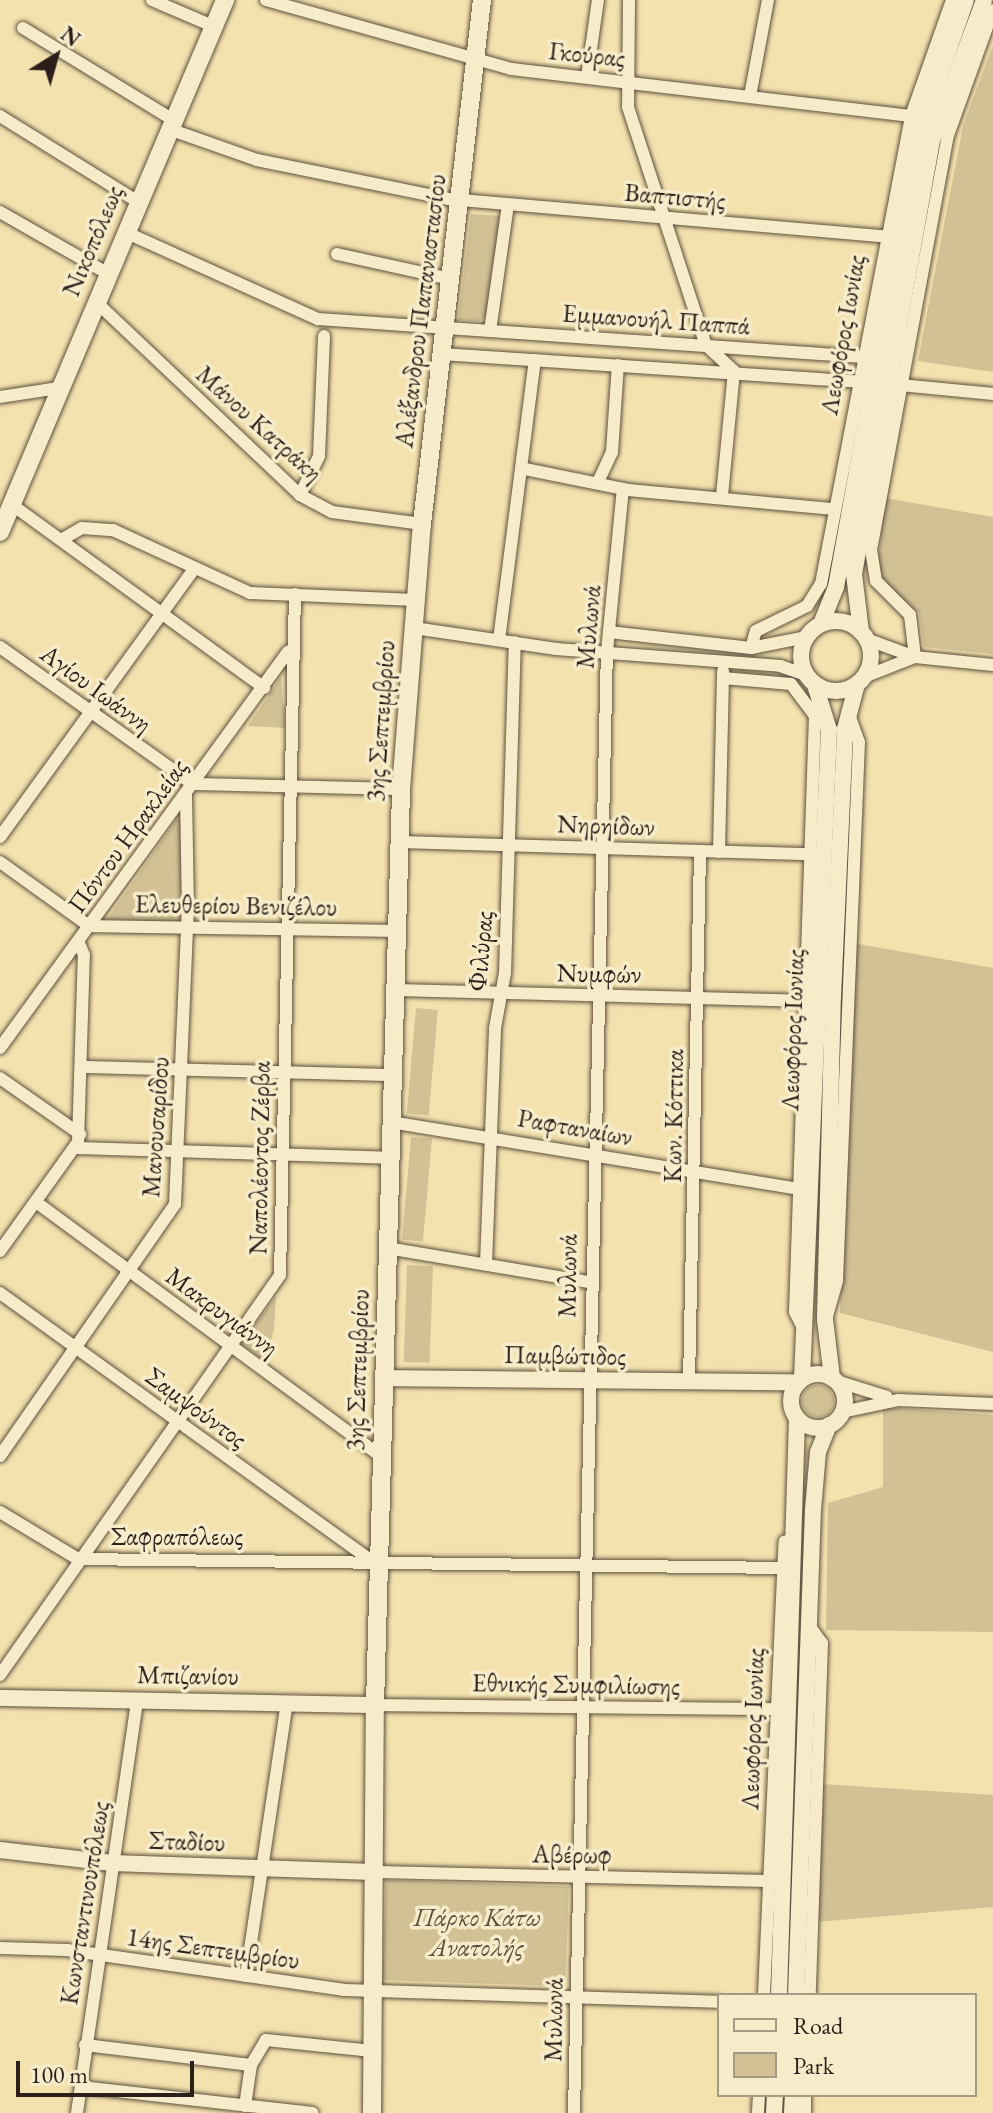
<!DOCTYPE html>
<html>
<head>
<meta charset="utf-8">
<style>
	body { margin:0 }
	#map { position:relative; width:993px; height:2113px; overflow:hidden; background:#f3e2ae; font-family:"EB Garamond",serif }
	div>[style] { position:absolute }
	.green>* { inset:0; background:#d1c195; transform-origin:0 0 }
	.round { border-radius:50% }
	.roads { filter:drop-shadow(0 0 2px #5e503f) drop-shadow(0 0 2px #5e503f) }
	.minor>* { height:12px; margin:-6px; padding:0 6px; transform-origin:6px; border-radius:6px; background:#f7ecca }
	.tertiary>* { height:16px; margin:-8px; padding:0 8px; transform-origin:8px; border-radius:8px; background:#f7ecca }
	.tertiary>.ring { margin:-8px; padding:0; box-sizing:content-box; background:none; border:16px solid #f7ecca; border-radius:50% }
	.secondary>* { height:18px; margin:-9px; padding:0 9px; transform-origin:9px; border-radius:9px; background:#f7ecca }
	span { translate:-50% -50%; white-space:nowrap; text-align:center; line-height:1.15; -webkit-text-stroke:7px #f7ecca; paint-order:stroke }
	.street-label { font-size:26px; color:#2c1f1a }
	.park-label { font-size:26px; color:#5e503f; font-style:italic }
	.legend { position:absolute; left:717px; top:1993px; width:260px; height:104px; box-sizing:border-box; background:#f7ecca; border:2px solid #a69a84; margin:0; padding:10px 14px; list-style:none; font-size:24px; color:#2c1f1a }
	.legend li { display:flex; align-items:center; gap:16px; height:40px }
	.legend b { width:40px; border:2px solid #a69a84 }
	.north { position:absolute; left:16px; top:16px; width:80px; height:80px; -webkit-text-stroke:6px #f7ecca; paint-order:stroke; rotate:37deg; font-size:22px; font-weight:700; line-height:32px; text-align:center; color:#2c1f1a }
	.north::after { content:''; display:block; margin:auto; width:28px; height:36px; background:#2c1f1a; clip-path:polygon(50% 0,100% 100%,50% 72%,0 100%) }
	.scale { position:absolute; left:16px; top:2061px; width:178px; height:36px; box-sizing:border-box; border:4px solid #2c1f1a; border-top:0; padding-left:10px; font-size:24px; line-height:28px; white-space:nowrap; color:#2c1f1a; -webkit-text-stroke:6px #f7ecca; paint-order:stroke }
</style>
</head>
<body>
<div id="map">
	<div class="green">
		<div style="clip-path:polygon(993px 45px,993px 372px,918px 361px,963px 126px)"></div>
		<div style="clip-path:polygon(471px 214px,501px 216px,487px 316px,479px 321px,458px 320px)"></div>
		<div style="clip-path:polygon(885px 498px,993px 517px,993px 654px,924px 647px,919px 613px,885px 585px,878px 565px)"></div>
		<div style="clip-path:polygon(281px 676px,285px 728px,248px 726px,271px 692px)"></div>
		<div style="clip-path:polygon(183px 817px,180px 924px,106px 921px,176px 820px)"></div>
		<div style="clip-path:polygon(853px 943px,993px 968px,993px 1352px,840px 1313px)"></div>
		<div style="left:416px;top:1008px;width:22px;height:106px;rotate:5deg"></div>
		<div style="left:411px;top:1137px;width:21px;height:103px;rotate:5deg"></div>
		<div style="left:407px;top:1265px;width:26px;height:97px;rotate:2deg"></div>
		<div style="clip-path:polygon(276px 1296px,274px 1330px,265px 1361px,241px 1344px)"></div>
		<div class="round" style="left:802px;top:1385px;width:32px;height:32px"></div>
		<div style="clip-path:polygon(883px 1407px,993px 1415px,993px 1632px,826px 1630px,828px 1503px,883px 1487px)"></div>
		<div style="clip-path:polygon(822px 1784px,993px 1795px,993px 1907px,816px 1922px)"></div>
		<div style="left:386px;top:1880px;width:183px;height:100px;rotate:2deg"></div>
	</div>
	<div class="roads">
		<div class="minor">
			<div style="left:152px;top:0;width:66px;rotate:23.1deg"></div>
			<div style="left:266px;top:0;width:255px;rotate:15.7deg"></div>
			<div style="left:511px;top:69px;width:403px;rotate:6.7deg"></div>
			<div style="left:629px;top:0;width:107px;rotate:90.5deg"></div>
			<div style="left:628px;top:107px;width:250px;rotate:71.9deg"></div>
			<div style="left:706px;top:345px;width:38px;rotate:43deg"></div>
			<div style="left:734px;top:371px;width:126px;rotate:95.5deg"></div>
			<div style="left:23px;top:28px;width:176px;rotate:31.5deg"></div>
			<div style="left:587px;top:77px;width:78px;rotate:-81.9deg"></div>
			<div style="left:750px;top:96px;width:98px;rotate:-79.4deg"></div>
			<div style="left:0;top:116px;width:163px;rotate:31.9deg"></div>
			<div style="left:169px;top:129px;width:93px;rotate:19.4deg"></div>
			<div style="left:257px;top:160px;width:196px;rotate:11.5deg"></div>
			<div style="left:449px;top:199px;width:438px;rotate:4.9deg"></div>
			<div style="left:0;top:212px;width:123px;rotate:29.7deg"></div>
			<div style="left:125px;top:232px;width:212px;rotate:24.3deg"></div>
			<div style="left:318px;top:319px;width:547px;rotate:3.98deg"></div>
			<div style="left:337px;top:254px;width:117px;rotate:12.4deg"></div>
			<div style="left:95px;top:301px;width:282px;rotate:43.4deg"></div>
			<div style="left:300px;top:495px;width:36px;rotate:28deg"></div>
			<div style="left:332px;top:512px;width:91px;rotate:7.6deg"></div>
			<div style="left:490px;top:331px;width:128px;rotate:-81.9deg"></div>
			<div style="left:441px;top:354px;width:420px;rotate:3.8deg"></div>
			<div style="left:901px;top:385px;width:92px;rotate:5.6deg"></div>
			<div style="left:0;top:397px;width:60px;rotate:-8.7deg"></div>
			<div style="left:525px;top:469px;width:105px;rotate:11.5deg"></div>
			<div style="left:628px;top:490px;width:207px;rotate:5.3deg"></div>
			<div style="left:598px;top:482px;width:33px;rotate:-65deg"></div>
			<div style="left:612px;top:452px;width:87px;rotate:-86.1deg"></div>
			<div style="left:300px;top:495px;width:43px;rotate:-64deg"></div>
			<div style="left:319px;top:456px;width:120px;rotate:-87.6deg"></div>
			<div style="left:11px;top:504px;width:313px;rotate:36deg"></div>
			<div style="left:61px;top:540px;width:24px;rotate:-30deg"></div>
			<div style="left:82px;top:528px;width:31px;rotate:4deg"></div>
			<div style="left:113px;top:530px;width:151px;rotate:24.7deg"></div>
			<div style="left:250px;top:593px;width:166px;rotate:2.4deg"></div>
			<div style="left:414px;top:628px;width:144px;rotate:8.4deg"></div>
			<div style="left:556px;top:649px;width:225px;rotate:4.3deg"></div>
			<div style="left:780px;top:666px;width:28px;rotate:19deg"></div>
			<div style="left:609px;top:632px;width:143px;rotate:6.4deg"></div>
			<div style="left:751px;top:648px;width:56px;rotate:-11.3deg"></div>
			<div style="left:866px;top:639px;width:52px;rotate:20.2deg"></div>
			<div style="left:915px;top:657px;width:78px;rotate:5.9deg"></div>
			<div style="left:499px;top:640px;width:282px;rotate:-82.7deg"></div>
			<div style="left:0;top:647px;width:237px;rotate:35.4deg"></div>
			<div style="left:193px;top:784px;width:208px;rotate:1.4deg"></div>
			<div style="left:751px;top:648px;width:18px;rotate:-74deg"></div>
			<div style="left:756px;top:631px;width:57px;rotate:-26.1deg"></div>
			<div style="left:807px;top:606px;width:26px;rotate:-58deg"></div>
			<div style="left:821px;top:584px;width:477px;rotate:-79.1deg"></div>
			<div style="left:911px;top:116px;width:123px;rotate:-70.5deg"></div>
			<div style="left:915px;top:657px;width:42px;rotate:-96.8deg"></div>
			<div style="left:910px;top:615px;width:48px;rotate:-135deg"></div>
			<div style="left:876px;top:581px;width:31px;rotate:-99deg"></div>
			<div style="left:871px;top:550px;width:419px;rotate:-79.5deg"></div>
			<div style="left:947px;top:138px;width:136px;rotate:-70.2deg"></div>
			<div style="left:864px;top:677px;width:52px;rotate:-21.6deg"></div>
			<div style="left:723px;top:678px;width:68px;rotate:5deg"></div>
			<div style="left:791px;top:684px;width:40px;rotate:53deg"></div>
			<div style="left:815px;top:716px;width:596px;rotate:91.92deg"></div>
			<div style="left:795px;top:1312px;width:22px;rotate:63deg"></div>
			<div style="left:0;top:837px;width:332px;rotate:-54.1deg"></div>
			<div style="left:399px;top:842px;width:412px;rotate:1.7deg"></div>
			<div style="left:719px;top:852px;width:181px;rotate:-88.7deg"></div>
			<div style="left:0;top:862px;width:110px;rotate:35.7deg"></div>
			<div style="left:89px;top:926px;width:306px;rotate:0.9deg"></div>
			<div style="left:393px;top:990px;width:411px;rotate:1.5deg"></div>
			<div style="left:0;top:1048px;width:490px;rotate:-54deg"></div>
			<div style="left:83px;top:1067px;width:308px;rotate:1.5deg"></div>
			<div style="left:0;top:1078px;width:98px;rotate:35deg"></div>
			<div style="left:390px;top:1122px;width:414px;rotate:9.3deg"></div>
			<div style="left:76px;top:1148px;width:314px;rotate:1.8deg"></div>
			<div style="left:36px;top:1202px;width:430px;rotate:36.4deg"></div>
			<div style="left:387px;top:1248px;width:205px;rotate:9.6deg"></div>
			<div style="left:0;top:1251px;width:134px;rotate:-54.4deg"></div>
			<div style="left:78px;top:1142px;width:187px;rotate:-88.2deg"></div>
			<div style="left:84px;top:955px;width:15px;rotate:-113deg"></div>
			<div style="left:486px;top:1264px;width:236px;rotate:-87.8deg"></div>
			<div style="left:495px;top:1028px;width:56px;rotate:-79.7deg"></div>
			<div style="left:505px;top:973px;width:331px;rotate:-88.3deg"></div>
			<div style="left:0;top:1293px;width:453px;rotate:35.8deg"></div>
			<div style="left:827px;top:1316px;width:37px;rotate:-74deg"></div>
			<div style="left:837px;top:1280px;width:538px;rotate:-87.66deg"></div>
			<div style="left:859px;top:742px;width:33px;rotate:-110deg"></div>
			<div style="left:836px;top:1381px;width:53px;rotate:17.4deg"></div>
			<div style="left:689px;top:1382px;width:531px;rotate:-88.81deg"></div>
			<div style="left:842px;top:1412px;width:57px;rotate:-12.1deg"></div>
			<div style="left:898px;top:1400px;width:95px;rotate:2.4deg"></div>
			<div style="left:0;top:1456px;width:307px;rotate:-55.2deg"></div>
			<div style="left:175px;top:1204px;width:294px;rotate:-87.5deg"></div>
			<div style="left:188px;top:910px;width:116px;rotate:-91deg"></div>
			<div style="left:0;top:1512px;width:91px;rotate:31.1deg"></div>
			<div style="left:78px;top:1559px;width:706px;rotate:0.73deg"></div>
			<div style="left:808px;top:1624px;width:24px;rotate:54deg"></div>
			<div style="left:822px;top:1643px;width:352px;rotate:92deg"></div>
			<div style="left:0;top:1675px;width:488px;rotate:-55deg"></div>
			<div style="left:280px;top:1275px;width:681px;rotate:-88.74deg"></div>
			<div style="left:375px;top:1705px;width:402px;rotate:0.6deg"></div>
			<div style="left:373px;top:1872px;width:398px;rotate:1.3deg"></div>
			<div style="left:0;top:1948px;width:67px;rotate:1.7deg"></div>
			<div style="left:67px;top:1950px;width:279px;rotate:8.2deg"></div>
			<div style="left:343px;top:1990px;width:376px;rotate:1.8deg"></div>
			<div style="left:246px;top:1976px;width:277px;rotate:-81.5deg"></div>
			<div style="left:764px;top:1995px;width:454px;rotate:-87.4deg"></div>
			<div style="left:85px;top:2045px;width:167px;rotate:6.9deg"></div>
			<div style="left:81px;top:2087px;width:233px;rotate:6.4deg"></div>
			<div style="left:245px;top:2106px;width:41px;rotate:-81.7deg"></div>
			<div style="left:251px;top:2065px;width:29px;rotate:-59deg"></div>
			<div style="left:266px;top:2040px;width:107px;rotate:5.9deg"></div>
			<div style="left:77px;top:2113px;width:417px;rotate:-81.7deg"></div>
			<div style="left:574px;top:2113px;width:1462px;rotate:-88.71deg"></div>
			<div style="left:607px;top:651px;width:163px;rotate:-84.4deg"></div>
			<div style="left:758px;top:2113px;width:18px;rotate:-87deg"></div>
			<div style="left:805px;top:2113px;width:18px;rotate:-90deg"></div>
		</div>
		<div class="tertiary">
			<div class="ring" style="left:801px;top:621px;width:54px;height:54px"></div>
			<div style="left:821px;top:624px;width:40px;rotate:-68deg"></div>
			<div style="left:836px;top:587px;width:457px;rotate:-79.7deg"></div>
			<div style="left:918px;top:137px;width:145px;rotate:-70.7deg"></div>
			<div style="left:861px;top:632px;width:58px;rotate:-96.9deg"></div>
			<div style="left:854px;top:574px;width:441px;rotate:-79.8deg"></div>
			<div style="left:932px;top:140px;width:149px;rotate:-69.6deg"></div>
			<div class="ring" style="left:791px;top:1374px;width:38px;height:38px"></div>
			<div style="left:383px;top:1378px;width:416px;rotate:0.6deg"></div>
			<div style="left:832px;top:1378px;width:59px;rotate:-96.8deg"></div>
			<div style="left:825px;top:1319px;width:322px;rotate:-88.6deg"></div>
			<div style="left:833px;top:997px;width:268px;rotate:-87.4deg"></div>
			<div style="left:845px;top:729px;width:47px;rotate:-75.1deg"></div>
			<div style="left:802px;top:1379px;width:650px;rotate:-87.62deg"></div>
			<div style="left:829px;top:730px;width:47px;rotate:-107.3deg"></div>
			<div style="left:0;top:1698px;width:375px;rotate:1.1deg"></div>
			<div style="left:0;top:1850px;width:113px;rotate:6.6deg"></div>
			<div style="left:112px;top:1863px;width:261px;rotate:2deg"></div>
			<div style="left:779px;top:1995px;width:577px;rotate:-88.21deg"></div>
			<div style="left:796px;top:1995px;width:485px;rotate:-88deg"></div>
			<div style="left:813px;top:1510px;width:58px;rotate:-85.1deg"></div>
			<div style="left:818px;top:1452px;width:29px;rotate:-68deg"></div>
			<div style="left:774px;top:2113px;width:18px;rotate:-87deg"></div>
			<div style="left:792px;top:2113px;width:18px;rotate:-87deg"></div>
		</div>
		<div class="secondary">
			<div style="left:0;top:532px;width:578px;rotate:-67.07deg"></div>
			<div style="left:372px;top:2113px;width:408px;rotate:-89.6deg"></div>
			<div style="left:375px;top:1705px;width:916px;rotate:-88.37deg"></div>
			<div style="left:401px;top:789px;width:266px;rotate:-85.5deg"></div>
			<div style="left:422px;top:524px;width:527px;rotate:-83.47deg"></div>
		</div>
	</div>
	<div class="street-label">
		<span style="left:587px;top:55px;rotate:6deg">Γκούρας</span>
		<span style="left:675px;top:197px;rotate:5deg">Βαπτιστής</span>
		<span style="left:93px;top:241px;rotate:-67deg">Νικοπόλεως</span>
		<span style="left:421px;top:311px;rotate:-83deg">Αλέξανδρου Παπαναστασίου</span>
		<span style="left:656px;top:320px;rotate:4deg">Εμμανουήλ Παππά</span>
		<span style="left:843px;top:335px;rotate:-80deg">Λεωφόρος Ιωνίας</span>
		<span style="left:259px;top:424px;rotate:42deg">Μάνου Κατράκη</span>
		<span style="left:589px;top:627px;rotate:-85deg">Μυλωνά</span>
		<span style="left:96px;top:689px;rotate:36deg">Αγίου Ιωάννη</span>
		<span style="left:381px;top:721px;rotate:-86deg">3ης Σεπτεμβρίου</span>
		<span style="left:606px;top:826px;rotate:2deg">Νηρηίδων</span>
		<span style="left:128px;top:836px;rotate:-54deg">Πόντου Ηρακλείας</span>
		<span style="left:236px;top:906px;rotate:1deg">Ελευθερίου Βενιζέλου</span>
		<span style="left:481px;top:951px;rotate:-85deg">Φιλύρας</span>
		<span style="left:599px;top:974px;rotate:1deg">Νυμφών</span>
		<span style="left:793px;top:1030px;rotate:-88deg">Λεωφόρος Ιωνίας</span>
		<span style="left:674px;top:1116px;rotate:-89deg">Κων. Κόττικα</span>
		<span style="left:156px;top:1127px;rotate:-86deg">Μανουσαρίδου</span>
		<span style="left:575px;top:1128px;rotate:10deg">Ραφταναίων</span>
		<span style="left:260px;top:1158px;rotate:-89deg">Ναπολέοντος Ζέρβα</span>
		<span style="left:568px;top:1276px;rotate:-89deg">Μυλωνά</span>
		<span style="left:222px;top:1312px;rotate:36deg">Μακρυγιάννη</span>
		<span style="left:565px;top:1356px;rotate:1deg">Παμβώτιδος</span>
		<span style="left:358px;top:1370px;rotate:-88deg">3ης Σεπτεμβρίου</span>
		<span style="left:196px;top:1408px;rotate:36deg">Σαμψούντος</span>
		<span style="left:177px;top:1537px">Σαφραπόλεως</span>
		<span style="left:188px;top:1676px;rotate:1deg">Μπιζανίου</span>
		<span style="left:576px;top:1685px;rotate:1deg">Εθνικής Συμφιλίωσης</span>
		<span style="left:753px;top:1729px;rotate:-88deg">Λεωφόρος Ιωνίας</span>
		<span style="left:187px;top:1842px;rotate:2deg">Σταδίου</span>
		<span style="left:572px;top:1855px;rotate:1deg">Αβέρωφ</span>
		<span style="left:85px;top:1903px;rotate:-81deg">Κωνσταντινουπόλεως</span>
		<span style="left:213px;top:1949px;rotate:8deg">14ης Σεπτεμβρίου</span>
		<span style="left:554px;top:2020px;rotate:-89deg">Μυλωνά</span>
	</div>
	<div class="park-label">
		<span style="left:477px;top:1933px">Πάρκο Κάτω<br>Ανατολής</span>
	</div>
	<ul class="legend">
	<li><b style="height:10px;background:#f7ecca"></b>Road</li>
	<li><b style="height:22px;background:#d1c195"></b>Park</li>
	</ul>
	<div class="north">N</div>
	<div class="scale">100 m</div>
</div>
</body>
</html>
